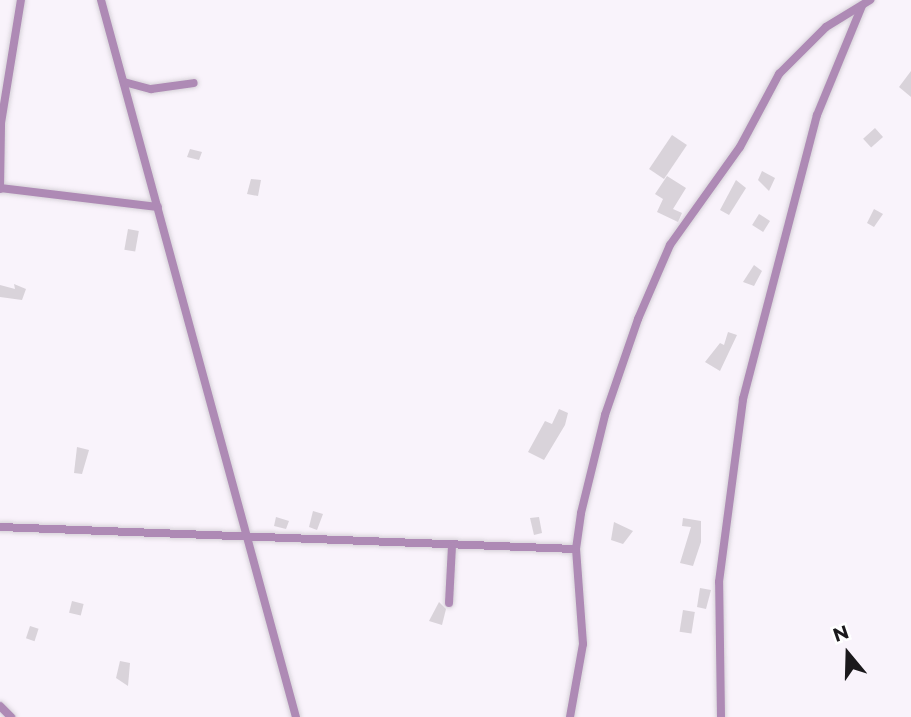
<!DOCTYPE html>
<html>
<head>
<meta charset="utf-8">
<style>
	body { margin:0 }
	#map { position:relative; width:911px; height:717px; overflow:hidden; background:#f9f3fb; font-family:Montserrat,sans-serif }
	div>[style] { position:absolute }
	.building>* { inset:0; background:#d9d3da; transform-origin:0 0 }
	.roads { filter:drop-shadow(0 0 2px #d5d0d7) drop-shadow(0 0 2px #d5d0d7) }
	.minor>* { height:8px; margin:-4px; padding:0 4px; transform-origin:4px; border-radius:4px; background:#ae8ab5 }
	span { translate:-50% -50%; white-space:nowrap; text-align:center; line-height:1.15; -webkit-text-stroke:5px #fff; paint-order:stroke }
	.north { position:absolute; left:813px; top:619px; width:70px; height:70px; -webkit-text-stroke:5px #fff; paint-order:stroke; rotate:341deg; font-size:19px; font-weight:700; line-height:28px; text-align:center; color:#1b191c }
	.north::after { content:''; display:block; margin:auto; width:24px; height:32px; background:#1b191c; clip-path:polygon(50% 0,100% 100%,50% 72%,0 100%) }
</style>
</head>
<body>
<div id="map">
	<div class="building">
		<div style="clip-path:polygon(911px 71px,911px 97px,899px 87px)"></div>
		<div style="left:875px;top:128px;width:12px;height:16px;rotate:48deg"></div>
		<div style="left:672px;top:135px;width:18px;height:41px;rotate:34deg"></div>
		<div style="clip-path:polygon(190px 149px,202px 152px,199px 160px,187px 157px)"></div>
		<div style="clip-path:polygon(762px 171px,775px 178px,769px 191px,758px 180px)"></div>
		<div style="clip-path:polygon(667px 176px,686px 188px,673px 209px,682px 213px,678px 222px,657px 212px,663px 199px,655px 194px)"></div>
		<div style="clip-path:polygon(251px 179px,261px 180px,258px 196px,247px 194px)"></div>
		<div style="clip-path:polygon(736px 180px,746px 188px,729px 215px,720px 210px)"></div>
		<div style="clip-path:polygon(874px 209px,883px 214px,874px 227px,867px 223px)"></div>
		<div style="left:759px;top:214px;width:13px;height:13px;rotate:32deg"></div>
		<div style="left:128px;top:229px;width:11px;height:21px;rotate:10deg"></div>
		<div style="clip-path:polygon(754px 265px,762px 271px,754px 286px,743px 282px)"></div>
		<div style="clip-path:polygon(14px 284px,26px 289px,22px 300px,0 297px,0 285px,15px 289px)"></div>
		<div style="clip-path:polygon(728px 332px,737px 335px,720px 371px,705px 362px,720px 343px,724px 345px)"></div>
		<div style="clip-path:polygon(559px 409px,568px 413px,565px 425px,544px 460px,528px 452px,545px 421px,552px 424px)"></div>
		<div style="clip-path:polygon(77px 447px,89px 450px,82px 474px,74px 473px)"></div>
		<div style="clip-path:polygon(313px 511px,323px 514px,317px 530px,309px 527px)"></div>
		<div style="clip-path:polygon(276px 517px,289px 521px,286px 529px,274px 526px)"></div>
		<div style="clip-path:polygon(539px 517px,542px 533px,534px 535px,530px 518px)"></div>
		<div style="clip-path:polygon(683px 518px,701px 521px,701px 542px,693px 566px,680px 563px,691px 527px,682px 526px)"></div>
		<div style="clip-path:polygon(614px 522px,633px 531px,623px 544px,611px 540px)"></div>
		<div style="clip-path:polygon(700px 588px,711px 590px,706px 609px,697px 607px)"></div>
		<div style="left:72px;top:601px;width:12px;height:12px;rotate:14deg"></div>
		<div style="clip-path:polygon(439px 602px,446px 609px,442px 625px,429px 621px)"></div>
		<div style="left:683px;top:610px;width:12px;height:22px;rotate:9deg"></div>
		<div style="left:30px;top:626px;width:9px;height:13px;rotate:18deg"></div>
		<div style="clip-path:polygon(120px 661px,130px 663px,128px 686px,116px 678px)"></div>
	</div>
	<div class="roads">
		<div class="minor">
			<div style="left:101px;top:0;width:743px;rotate:74.79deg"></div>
			<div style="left:124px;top:82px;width:28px;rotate:15deg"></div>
			<div style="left:151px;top:89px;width:43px;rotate:-7.9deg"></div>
			<div style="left:0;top:188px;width:159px;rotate:6.9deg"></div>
			<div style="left:0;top:189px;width:66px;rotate:-89.1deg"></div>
			<div style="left:1px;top:123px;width:125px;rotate:-80.8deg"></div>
			<div style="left:0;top:527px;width:576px;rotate:2.19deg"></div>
			<div style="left:449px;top:603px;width:57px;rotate:-87deg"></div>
			<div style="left:0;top:706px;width:16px;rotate:45deg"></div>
			<div style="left:570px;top:717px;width:74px;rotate:-79.9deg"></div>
			<div style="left:583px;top:644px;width:95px;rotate:-94.2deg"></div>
			<div style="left:576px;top:549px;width:36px;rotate:-82deg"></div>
			<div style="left:581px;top:513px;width:101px;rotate:-76.2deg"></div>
			<div style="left:605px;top:415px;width:102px;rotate:-71deg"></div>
			<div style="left:638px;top:319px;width:81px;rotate:-66.6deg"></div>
			<div style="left:670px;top:245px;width:120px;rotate:-54.5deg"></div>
			<div style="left:740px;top:147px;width:83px;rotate:-61.9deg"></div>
			<div style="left:779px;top:74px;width:66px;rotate:-45deg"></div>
			<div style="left:826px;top:27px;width:52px;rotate:-31.5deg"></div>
			<div style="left:721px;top:717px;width:135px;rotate:-90.8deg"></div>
			<div style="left:719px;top:582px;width:185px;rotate:-82.5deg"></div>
			<div style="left:743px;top:399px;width:293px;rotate:-75.4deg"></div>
			<div style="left:817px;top:115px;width:118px;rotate:-67.6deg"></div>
		</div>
	</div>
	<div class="north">N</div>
</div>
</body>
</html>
